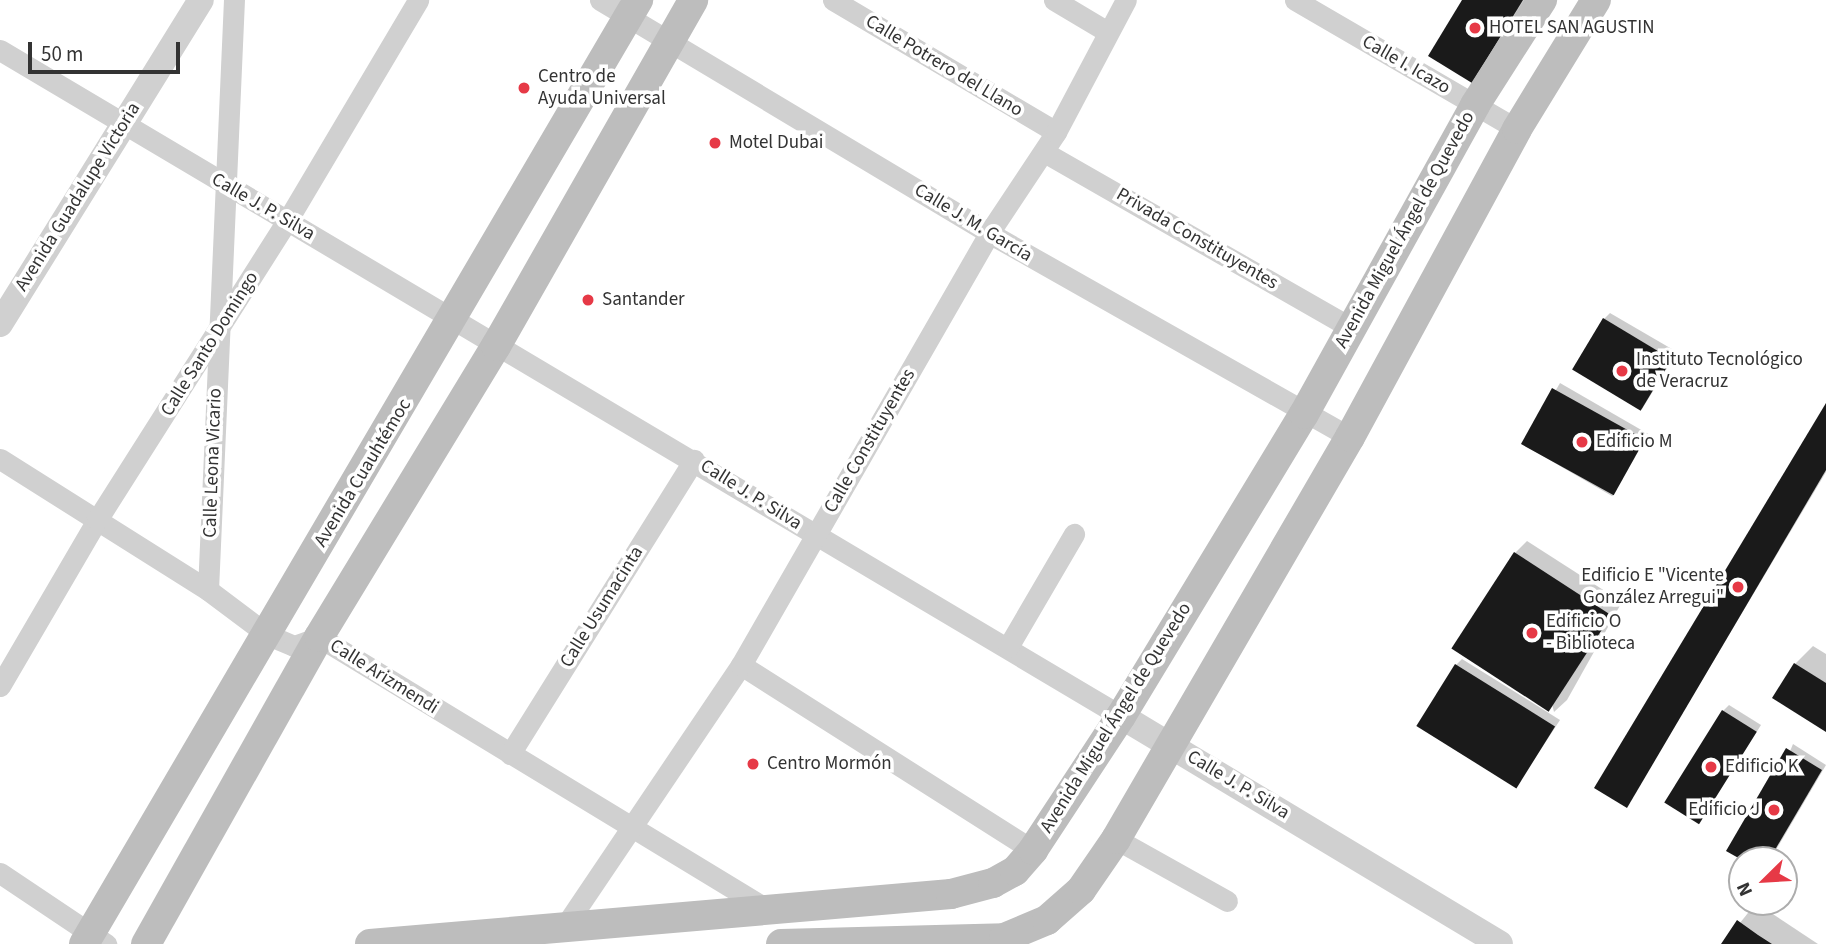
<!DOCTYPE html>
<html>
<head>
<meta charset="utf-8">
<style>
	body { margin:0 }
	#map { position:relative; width:1826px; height:944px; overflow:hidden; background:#fff; font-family:"Source Sans 3",sans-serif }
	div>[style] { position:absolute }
	.shadow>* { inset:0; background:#0003; transform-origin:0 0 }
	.building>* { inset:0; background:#1a1a1a; transform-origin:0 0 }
	.minor>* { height:21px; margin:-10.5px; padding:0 10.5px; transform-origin:10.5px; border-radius:10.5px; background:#d0d0d0 }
	.tertiary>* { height:26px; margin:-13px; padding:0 13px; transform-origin:13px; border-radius:13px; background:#d0d0d0 }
	.secondary>* { height:30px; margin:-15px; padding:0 15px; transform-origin:15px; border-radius:15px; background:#bdbdbd }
	.dots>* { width:19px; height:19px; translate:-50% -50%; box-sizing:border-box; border:4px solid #fff; border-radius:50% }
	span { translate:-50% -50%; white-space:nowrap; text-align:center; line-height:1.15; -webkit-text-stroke:7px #fff; paint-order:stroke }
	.poi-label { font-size:19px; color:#333 }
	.left { translate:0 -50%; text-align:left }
	.right { translate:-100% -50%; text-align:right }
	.street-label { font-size:19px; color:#333 }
	.north { position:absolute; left:1728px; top:846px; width:70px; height:70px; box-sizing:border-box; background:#fff; border:2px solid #adadad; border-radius:50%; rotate:246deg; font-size:19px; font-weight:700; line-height:28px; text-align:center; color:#333 }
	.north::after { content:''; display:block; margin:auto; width:24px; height:32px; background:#e63946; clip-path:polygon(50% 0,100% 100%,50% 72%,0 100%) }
	.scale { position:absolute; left:28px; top:42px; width:152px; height:32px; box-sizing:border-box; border:4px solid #333; border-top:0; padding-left:9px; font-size:21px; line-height:24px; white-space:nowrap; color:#333; -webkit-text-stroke:5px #fff; paint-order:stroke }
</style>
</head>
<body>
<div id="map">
	<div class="shadow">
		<div style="clip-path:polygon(1464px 0,1526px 0,1484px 69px)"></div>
		<div style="clip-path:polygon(1610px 313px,1677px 352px,1642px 409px,1604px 319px)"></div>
		<div style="left:1560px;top:383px;width:102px;height:72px;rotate:30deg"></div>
		<div style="clip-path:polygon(1826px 405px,1826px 472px,1627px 806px)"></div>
		<div style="clip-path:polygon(1527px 541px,1622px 602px,1567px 700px,1554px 712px,1515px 553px)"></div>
		<div style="clip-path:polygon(1813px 646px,1826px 654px,1826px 730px,1795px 664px)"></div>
		<div style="clip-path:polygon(1462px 659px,1560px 720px,1518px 784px,1456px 665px)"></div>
		<div style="clip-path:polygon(1729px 705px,1761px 725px,1700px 822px,1723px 711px)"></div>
		<div style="clip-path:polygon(1793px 744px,1826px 765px,1770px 860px,1745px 860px)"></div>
		<div style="clip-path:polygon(1756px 903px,1818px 944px,1723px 944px)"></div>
	</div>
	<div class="building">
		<div style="clip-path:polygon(1462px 0,1523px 0,1472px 83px,1428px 56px)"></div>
		<div style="left:1603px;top:318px;width:80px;height:60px;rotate:31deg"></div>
		<div style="left:1552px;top:388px;width:106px;height:64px;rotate:29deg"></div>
		<div style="clip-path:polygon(1826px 403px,1826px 470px,1627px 808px,1594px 788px)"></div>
		<div style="left:1514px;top:552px;width:116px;height:115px;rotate:33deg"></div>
		<div style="clip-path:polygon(1794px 663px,1826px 683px,1826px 732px,1772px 698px)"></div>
		<div style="left:1455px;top:664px;width:118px;height:73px;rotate:32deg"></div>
		<div style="left:1722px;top:710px;width:41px;height:109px;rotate:32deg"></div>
		<div style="clip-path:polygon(1786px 748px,1822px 770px,1769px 860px,1742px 860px,1726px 851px)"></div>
		<div style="clip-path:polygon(1737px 920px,1758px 935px,1772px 944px,1721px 944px)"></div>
	</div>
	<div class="minor">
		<div style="left:600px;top:0;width:453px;rotate:30.9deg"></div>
		<div style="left:989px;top:233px;width:415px;rotate:29.5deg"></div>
		<div style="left:833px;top:0;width:259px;rotate:30.6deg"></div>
		<div style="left:1054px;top:0;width:63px;rotate:30.7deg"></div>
		<div style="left:1295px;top:0;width:257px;rotate:30.2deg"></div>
		<div style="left:0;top:50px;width:1304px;rotate:30.72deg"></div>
		<div style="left:1044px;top:152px;width:353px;rotate:29.8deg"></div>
		<div style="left:0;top:459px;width:246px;rotate:32.2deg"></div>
		<div style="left:208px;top:590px;width:75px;rotate:36.9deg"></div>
		<div style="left:268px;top:635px;width:28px;rotate:23deg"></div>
		<div style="left:294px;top:646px;width:27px;rotate:-20deg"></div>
		<div style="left:319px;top:637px;width:528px;rotate:31.28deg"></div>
		<div style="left:208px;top:590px;width:591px;rotate:-87.48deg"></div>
		<div style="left:1008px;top:647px;width:131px;rotate:-59.7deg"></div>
		<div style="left:741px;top:665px;width:346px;rotate:32.4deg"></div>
		<div style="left:0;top:686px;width:192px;rotate:-59.7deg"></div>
		<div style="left:97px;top:520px;width:354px;rotate:-57.6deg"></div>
		<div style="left:287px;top:221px;width:257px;rotate:-59.3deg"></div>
		<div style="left:510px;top:754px;width:347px;rotate:-58deg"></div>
		<div style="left:1116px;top:839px;width:127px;rotate:29.2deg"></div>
		<div style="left:0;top:873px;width:128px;rotate:33.8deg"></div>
		<div style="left:567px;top:923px;width:311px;rotate:-56deg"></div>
		<div style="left:741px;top:665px;width:498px;rotate:-60.1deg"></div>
		<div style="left:989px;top:233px;width:121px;rotate:-56.4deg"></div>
		<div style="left:1056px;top:132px;width:149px;rotate:-62.1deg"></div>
	</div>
	<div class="tertiary">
		<div style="left:0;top:324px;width:381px;rotate:-58.2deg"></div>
		<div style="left:1121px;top:716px;width:442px;rotate:31deg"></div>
	</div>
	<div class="secondary">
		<div style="left:84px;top:944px;width:1095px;rotate:-59.59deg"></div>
		<div style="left:146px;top:944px;width:352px;rotate:-60.6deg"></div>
		<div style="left:319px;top:637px;width:341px;rotate:-58.7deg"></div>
		<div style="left:496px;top:346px;width:398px;rotate:-60.3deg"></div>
		<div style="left:370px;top:944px;width:583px;rotate:-4.92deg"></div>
		<div style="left:951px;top:894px;width:43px;rotate:-14.7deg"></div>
		<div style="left:993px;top:883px;width:25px;rotate:-29deg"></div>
		<div style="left:1015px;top:871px;width:28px;rotate:-49deg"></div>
		<div style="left:1033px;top:850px;width:160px;rotate:-56.7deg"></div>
		<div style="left:1121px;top:716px;width:353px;rotate:-58.8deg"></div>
		<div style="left:1304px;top:414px;width:353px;rotate:-61deg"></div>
		<div style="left:1475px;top:105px;width:125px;rotate:-57.5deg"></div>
		<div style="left:781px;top:944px;width:223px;rotate:-1.5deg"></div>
		<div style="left:1004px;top:938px;width:47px;rotate:-22.7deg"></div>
		<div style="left:1047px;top:920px;width:45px;rotate:-41.4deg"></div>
		<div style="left:1081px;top:890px;width:62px;rotate:-55.5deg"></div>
		<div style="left:1116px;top:839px;width:465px;rotate:-59.8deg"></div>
		<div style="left:1350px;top:437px;width:350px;rotate:-61.5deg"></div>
		<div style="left:1517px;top:129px;width:151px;rotate:-58.5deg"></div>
	</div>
	<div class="dots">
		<div style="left:1475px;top:28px;background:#e63946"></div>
		<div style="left:524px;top:88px;background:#e63946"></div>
		<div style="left:715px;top:143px;background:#e63946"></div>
		<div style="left:588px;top:300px;background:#e63946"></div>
		<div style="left:1622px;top:371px;background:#e63946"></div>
		<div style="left:1582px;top:442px;background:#e63946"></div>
		<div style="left:1738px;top:587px;background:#e63946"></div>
		<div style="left:1532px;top:633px;background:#e63946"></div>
		<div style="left:753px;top:764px;background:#e63946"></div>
		<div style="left:1711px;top:767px;background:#e63946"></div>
		<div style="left:1774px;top:810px;background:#e63946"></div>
	</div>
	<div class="poi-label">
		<span class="left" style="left:1489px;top:28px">HOTEL SAN AGUSTIN</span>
		<span class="left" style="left:538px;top:88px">Centro de<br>Ayuda Universal</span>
		<span class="left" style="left:729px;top:143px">Motel Dubai</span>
		<span class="left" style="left:602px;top:300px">Santander</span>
		<span class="left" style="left:1636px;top:371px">Instituto Tecnológico<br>de Veracruz</span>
		<span class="left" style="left:1596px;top:442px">Edificio M</span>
		<span class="right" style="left:1724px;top:587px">Edificio E "Vicente<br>González Arregui"</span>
		<span class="left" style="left:1546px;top:633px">Edificio O<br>- Biblioteca</span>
		<span class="left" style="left:767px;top:764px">Centro Mormón</span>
		<span class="left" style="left:1725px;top:767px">Edificio K</span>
		<span class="right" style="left:1760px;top:810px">Edificio J</span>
	</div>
	<div class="street-label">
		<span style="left:1406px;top:65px;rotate:30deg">Calle I. Icazo</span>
		<span style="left:944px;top:66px;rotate:31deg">Calle Potrero del Llano</span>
		<span style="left:78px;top:197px;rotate:-58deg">Avenida Guadalupe Victoria</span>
		<span style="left:263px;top:207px;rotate:30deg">Calle J. P. Silva</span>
		<span style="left:973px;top:223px;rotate:31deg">Calle J. M. García</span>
		<span style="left:1405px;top:230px;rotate:-61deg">Avenida Miguel Ángel de Quevedo</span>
		<span style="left:1197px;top:239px;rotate:30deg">Privada Constituyentes</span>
		<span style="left:210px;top:344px;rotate:-58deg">Calle Santo Domingo</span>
		<span style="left:870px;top:441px;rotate:-60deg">Calle Constituyentes</span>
		<span style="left:213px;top:463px;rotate:-88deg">Calle Leona Vicario</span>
		<span style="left:363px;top:473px;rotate:-59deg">Avenida Cuauhtémoc</span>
		<span style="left:751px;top:495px;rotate:32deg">Calle J. P. Silva</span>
		<span style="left:602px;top:607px;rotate:-58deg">Calle Usumacinta</span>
		<span style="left:384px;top:677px;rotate:32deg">Calle Arizmendi</span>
		<span style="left:1116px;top:718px;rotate:-58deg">Avenida Miguel Ángel de Quevedo</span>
		<span style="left:1238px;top:785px;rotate:31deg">Calle J. P. Silva</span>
	</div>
	<div class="north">N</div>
	<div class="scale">50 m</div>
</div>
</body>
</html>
